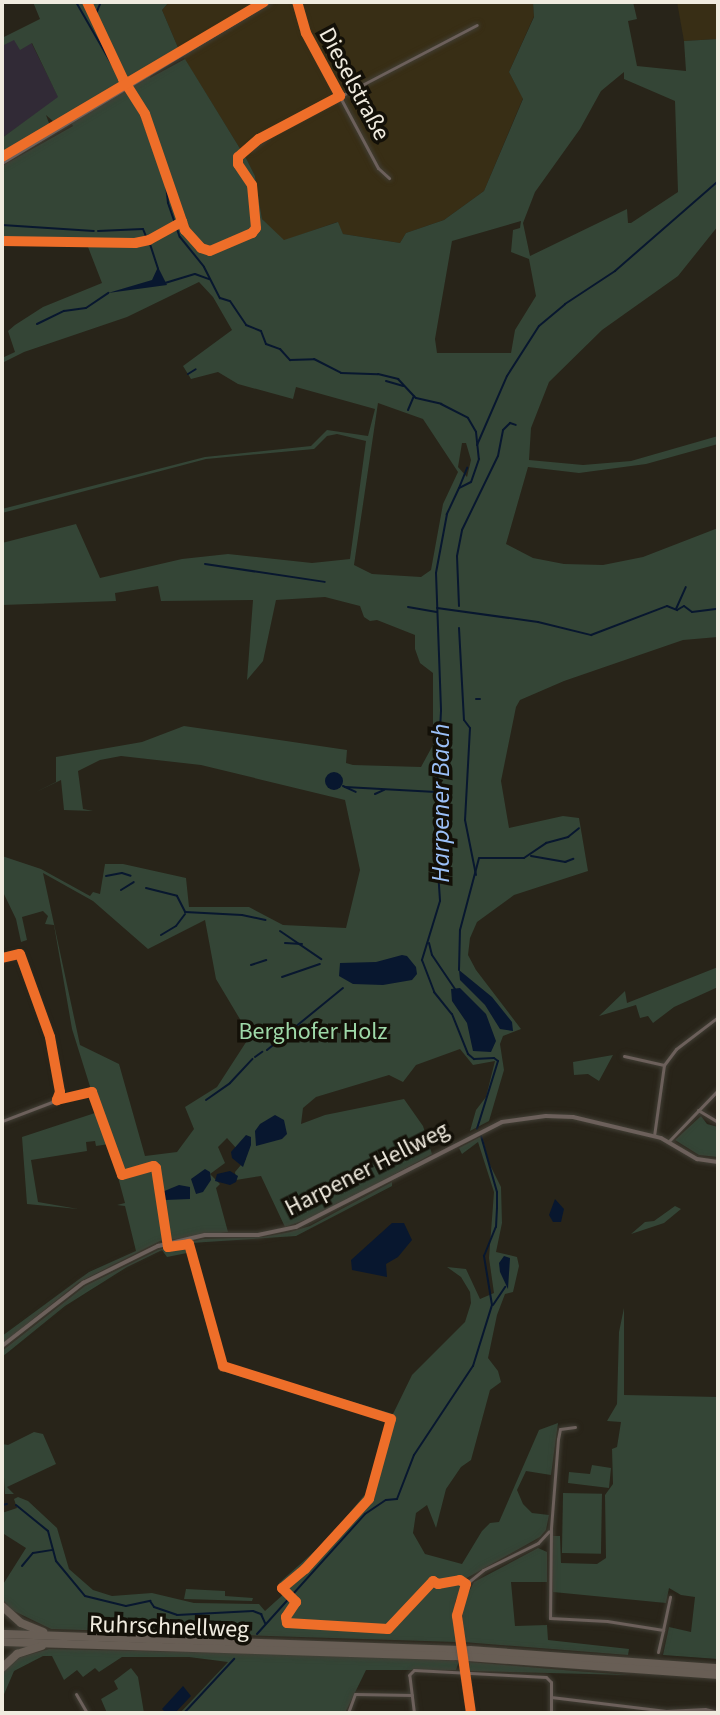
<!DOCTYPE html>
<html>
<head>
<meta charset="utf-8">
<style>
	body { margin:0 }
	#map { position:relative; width:720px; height:1715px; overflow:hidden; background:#282419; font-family:"Source Sans 3",sans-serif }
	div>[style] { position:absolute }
	.commercial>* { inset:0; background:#312a36 }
	.built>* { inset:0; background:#382e15 }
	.green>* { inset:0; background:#344536; transform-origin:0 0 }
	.water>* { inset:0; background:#08172f }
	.round { border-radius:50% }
	.stream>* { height:2px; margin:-1px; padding:0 1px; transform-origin:1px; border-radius:1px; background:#08172f }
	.roads { filter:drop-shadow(0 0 2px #423f36) drop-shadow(0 0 2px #423f36) }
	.minor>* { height:3px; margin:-1.5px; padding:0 1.5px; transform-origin:1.5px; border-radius:1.5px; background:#6c605b }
	.tertiary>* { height:4px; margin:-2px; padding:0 2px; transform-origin:2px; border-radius:2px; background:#6c605b }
	.motorway>* { height:8px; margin:-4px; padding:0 4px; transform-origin:4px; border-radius:4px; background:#685e55 }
	.bridges { filter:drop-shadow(0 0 2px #423f36) drop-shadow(0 0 2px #423f36) }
	.minor-bridge>* { height:3px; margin:-1.5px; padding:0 1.5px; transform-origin:1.5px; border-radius:1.5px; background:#6c605b }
	.cycleway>* { height:10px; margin:-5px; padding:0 5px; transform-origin:5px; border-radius:5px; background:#ee6e29 }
	span { translate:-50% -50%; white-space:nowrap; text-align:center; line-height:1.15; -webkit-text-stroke:7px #131008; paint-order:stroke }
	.street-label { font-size:24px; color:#f0ebdf }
	.park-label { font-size:24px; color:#9ed8a8 }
	.water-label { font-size:26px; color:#9bc0f8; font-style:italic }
	.frame { position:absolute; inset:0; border:4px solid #f0ebdf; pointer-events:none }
</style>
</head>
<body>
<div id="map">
	<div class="commercial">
		<div style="clip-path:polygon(24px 28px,59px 98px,2px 138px,2px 38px)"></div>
	</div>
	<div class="built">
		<div style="clip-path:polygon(169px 2px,533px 2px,534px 16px,509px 72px,523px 98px,484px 191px,444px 220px,406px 233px,400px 243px,343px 234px,337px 222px,283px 241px,262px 219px,255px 176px,247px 160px,179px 50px,162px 10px)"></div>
		<div style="clip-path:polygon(677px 2px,718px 2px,718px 39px,684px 41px)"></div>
	</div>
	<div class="green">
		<div style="clip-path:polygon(evenodd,33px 2px,169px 2px,162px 10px,179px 50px,153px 66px,150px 78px,185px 59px,247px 160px,255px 176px,262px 219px,284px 240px,338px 222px,343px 234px,400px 243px,406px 233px,444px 220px,484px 191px,523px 99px,509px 72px,534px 17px,533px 2px,633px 2px,637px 19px,628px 21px,637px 66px,686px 71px,684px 41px,718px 39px,718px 226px,678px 276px,602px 330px,549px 382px,531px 428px,529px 460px,583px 465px,631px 461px,718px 436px,718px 444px,646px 464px,579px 473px,528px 467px,506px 544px,533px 558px,564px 564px,603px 565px,643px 557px,718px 528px,718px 637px,683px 640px,564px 681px,520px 700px,516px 707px,501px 781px,509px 828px,563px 816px,579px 818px,588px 871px,514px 895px,477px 922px,470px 938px,468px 955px,476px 970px,521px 1029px,503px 1036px,500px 1044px,504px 1070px,489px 1121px,470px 1131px,476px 1110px,486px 1097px,495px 1061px,473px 1065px,460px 1049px,416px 1065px,403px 1082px,389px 1075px,316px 1097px,303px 1108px,301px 1124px,325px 1115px,404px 1099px,423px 1126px,432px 1154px,319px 1215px,285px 1227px,261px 1176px,236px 1180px,235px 1172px,246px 1159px,227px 1138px,218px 1147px,225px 1163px,210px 1174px,220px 1184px,216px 1188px,228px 1232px,160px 1241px,79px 1282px,2px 1344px,2px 1336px,89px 1272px,136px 1251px,125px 1206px,117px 1205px,125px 1203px,109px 1144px,96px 1146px,95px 1141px,86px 1142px,87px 1151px,31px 1160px,38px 1202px,78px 1209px,27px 1204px,22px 1137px,98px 1112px,72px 1029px,54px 925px,45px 924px,48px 916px,43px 911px,22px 917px,27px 940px,21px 942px,16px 919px,2px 890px,2px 856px,41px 869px,90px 896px,93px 892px,100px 894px,105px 864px,123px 864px,186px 878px,189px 907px,249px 907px,283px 925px,346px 928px,360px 870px,345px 800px,201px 765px,121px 756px,100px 760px,78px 771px,83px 809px,93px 811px,64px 810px,61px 780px,34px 793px,56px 782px,56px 757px,142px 742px,184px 726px,347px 750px,346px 763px,353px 765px,421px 767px,433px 745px,433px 673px,420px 663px,415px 649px,415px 635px,377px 620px,370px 621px,364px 617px,360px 606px,325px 597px,276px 600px,263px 661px,247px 680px,253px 600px,161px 601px,158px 586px,115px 593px,116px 601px,2px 605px,2px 543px,76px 524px,100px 578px,182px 559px,228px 554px,312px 563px,350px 559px,366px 441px,337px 434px,327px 436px,314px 449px,206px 459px,2px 513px,2px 509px,205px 457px,311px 446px,327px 430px,368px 436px,375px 409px,296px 387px,293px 399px,238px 384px,218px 372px,191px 379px,183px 366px,232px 330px,213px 297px,199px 282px,127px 317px,24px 352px,2px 363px,2px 358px,15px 352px,8px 331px,15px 325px,43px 307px,102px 283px,88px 247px,2px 245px,2px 166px,73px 126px,70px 121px,62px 123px,69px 119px,68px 116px,55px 123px,46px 115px,50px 126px,2px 154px,2px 138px,58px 97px,32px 43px,20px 50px,14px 40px,2px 46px,2px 38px,40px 19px,33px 2px,624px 72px,624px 79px,675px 101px,678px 192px,631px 223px,628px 223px,627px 209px,530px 256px,523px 223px,535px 192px,580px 129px,601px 91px,624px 72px,33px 2px,521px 221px,520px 228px,513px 230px,511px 252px,529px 259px,536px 296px,515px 330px,511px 353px,437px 353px,435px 339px,452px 241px,521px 221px,33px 2px,378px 403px,423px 419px,458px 472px,443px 504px,431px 570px,421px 577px,372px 574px,354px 565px,378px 403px,33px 2px,462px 443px,466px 443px,471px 460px,467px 477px,458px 467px,462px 443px,33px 2px,43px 873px,93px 901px,148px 949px,205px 920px,216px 979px,250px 1036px,217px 1087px,185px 1107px,194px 1129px,177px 1152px,145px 1156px,119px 1064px,80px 1045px,43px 873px)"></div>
		<div style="clip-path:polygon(718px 967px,718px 987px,674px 1007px,653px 1023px,648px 1016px,640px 1018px,636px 1005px,599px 1016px,625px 991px,627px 1003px)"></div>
		<div style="clip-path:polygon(613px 1055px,599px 1081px,588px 1074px,574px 1075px,573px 1062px)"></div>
		<div style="clip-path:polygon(701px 1116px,707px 1124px,718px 1127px,718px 1157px,699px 1155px,675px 1140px)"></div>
		<div style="clip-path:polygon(482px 1136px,489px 1163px,501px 1187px,502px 1223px,496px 1252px,517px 1257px,519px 1266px,513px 1292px,505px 1294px,497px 1315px,488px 1358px,498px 1371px,501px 1382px,490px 1390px,471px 1460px,461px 1467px,446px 1489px,436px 1528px,427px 1505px,416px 1513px,413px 1533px,425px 1554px,462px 1564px,482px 1531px,490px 1523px,499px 1522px,539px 1430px,558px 1423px,551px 1475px,526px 1471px,517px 1490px,523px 1504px,532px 1513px,549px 1515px,546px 1530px,540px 1537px,465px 1579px,455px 1602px,456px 1642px,51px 1629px,12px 1610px,4px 1601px,2px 1586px,26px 1548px,4px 1534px,2px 1513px,17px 1508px,14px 1499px,18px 1497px,28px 1501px,57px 1528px,69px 1569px,93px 1590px,112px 1596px,152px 1593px,194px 1603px,259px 1604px,265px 1611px,286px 1592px,279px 1583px,326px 1541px,372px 1486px,388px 1422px,219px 1370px,187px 1253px,167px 1257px,162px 1250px,127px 1267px,65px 1306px,2px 1357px,2px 1351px,85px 1286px,158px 1250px,203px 1239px,263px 1237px,290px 1232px,310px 1226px,392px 1182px,392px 1186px,296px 1236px,191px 1243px,224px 1363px,393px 1414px,412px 1375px,465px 1322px,471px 1303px,470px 1292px,461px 1277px,447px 1267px,466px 1269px,480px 1299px,494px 1293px,489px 1258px,494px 1192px,478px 1142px,462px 1154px,459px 1148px)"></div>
		<div style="clip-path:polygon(675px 1206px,681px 1209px,664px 1223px,631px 1234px,645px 1222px,654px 1221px)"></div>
		<div style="clip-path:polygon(624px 1308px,624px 1395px,718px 1397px,718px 1659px,663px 1655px,669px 1627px,691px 1632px,695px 1597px,681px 1595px,669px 1588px,666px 1603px,553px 1592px,553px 1536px,560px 1536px,561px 1563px,597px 1564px,606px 1558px,605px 1495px,613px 1484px,612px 1449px,617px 1447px,621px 1422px,607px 1421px,617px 1404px,619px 1332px)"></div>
		<div style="clip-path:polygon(34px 1432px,43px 1434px,56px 1464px,7px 1487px,14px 1494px,5px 1494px,2px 1444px,8px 1445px)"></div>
		<div style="clip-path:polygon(592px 1465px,611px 1468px,609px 1488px,568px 1483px,569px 1472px,590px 1474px)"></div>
		<div style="left:563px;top:1493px;width:39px;height:60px;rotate:1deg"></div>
		<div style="clip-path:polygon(538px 1548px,547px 1552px,547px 1582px,511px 1582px,515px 1626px,547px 1625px,548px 1640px,629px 1649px,628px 1655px,463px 1642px,462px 1605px,474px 1582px)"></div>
		<div style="clip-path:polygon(186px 1589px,225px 1591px,225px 1596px,253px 1598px,252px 1601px,184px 1599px)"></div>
		<div style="clip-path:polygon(49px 1649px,325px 1655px,459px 1661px,456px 1670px,366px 1670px,345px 1713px,180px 1713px,228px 1662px,189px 1657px,122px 1657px,99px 1672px,95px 1668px,83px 1677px,77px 1670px,64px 1680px,52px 1656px,43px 1656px,14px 1671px,2px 1699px,4px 1670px,18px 1658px)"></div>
		<div style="clip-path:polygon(469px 1662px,575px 1671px,630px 1675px,470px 1671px)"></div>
		<div style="clip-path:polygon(131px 1668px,138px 1677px,144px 1713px,107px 1713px,101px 1699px,118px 1689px,114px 1681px)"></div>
	</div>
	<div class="water">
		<div style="clip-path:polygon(158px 267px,167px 285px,108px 293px,152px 280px)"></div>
		<div class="round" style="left:325px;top:772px;width:18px;height:18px"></div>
		<div style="clip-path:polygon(402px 955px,407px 956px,416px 967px,417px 974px,412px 980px,383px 985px,353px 984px,339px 976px,340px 963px,376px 962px)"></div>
		<div style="clip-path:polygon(459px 970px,492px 997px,512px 1022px,513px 1031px,500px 1029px,485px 1005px,460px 980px)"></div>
		<div style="clip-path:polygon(460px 988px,486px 1014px,496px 1041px,491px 1052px,473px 1051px,467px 1023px,452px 1001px,451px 989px)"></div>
		<div style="clip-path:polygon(275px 1115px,284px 1120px,287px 1134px,282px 1139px,256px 1146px,255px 1131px,260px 1124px)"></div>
		<div style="clip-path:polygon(246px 1135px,251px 1137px,251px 1145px,243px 1167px,232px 1158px,231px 1152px)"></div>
		<div style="clip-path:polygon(205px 1169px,210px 1172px,211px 1180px,203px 1192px,196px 1194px,191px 1179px)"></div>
		<div style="clip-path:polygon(230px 1171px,238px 1176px,236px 1182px,230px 1185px,215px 1181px,217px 1174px)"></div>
		<div style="clip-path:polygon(179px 1185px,190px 1187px,190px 1199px,165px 1200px,162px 1192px)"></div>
		<div style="clip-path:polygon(555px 1199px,564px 1209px,561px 1222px,553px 1222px,549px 1215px)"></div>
		<div style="clip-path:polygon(392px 1223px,404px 1223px,412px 1240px,398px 1257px,386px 1264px,387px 1277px,352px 1270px,351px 1260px)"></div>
		<div style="clip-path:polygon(504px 1256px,510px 1258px,508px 1289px,500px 1272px,499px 1263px)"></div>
		<div style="clip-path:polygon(183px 1686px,191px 1696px,175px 1713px,166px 1713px,162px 1709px)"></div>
	</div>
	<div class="stream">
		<div style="left:76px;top:2px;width:133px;rotate:60.1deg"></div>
		<div style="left:142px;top:117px;width:71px;rotate:70.3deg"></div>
		<div style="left:166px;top:184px;width:19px;rotate:84deg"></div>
		<div style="left:168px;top:203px;width:36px;rotate:71deg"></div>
		<div style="left:180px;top:237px;width:38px;rotate:51deg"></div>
		<div style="left:204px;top:267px;width:35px;rotate:63deg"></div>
		<div style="left:220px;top:298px;width:10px;rotate:17deg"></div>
		<div style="left:230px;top:301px;width:29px;rotate:56deg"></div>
		<div style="left:246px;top:325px;width:16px;rotate:22deg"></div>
		<div style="left:261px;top:331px;width:14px;rotate:69deg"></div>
		<div style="left:266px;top:344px;width:15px;rotate:20deg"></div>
		<div style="left:280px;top:349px;width:15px;rotate:48deg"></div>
		<div style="left:290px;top:360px;width:24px;rotate:-2deg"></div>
		<div style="left:314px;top:359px;width:30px;rotate:27deg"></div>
		<div style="left:341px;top:373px;width:37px;rotate:2deg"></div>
		<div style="left:378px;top:374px;width:21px;rotate:14deg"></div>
		<div style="left:398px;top:379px;width:26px;rotate:47deg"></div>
		<div style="left:416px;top:398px;width:26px;rotate:13deg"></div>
		<div style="left:441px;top:404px;width:30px;rotate:27deg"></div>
		<div style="left:468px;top:418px;width:16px;rotate:60deg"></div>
		<div style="left:476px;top:432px;width:27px;rotate:84deg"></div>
		<div style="left:479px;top:459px;width:24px;rotate:109deg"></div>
		<div style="left:471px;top:482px;width:13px;rotate:153deg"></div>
		<div style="left:459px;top:488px;width:29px;rotate:115deg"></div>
		<div style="left:447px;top:514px;width:60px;rotate:100.6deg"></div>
		<div style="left:436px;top:573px;width:138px;rotate:87.9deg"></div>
		<div style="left:441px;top:711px;width:116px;rotate:93deg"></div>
		<div style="left:435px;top:827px;width:74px;rotate:86.1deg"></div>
		<div style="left:440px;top:901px;width:62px;rotate:107deg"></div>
		<div style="left:422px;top:960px;width:34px;rotate:69deg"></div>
		<div style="left:434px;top:992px;width:28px;rotate:51deg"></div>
		<div style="left:452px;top:1014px;width:43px;rotate:68.2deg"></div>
		<div style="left:468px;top:1054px;width:8px;rotate:40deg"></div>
		<div style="left:474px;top:1059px;width:20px;rotate:-3deg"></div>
		<div style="left:494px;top:1058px;width:5px;rotate:37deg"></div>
		<div style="left:498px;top:1061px;width:71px;rotate:107.2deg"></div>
		<div style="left:95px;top:16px;width:15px;rotate:-67deg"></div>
		<div style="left:2px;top:225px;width:92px;rotate:3.7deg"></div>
		<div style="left:98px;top:231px;width:45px;rotate:-2.5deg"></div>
		<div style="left:143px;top:229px;width:11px;rotate:68deg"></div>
		<div style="left:150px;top:244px;width:26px;rotate:72deg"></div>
		<div style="left:165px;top:283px;width:31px;rotate:-17deg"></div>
		<div style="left:195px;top:274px;width:15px;rotate:20deg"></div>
		<div style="left:37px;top:324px;width:30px;rotate:-26deg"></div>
		<div style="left:64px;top:311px;width:22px;rotate:-8deg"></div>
		<div style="left:86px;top:308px;width:27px;rotate:-34deg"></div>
		<div style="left:188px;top:374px;width:9px;rotate:-32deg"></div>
		<div style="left:386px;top:381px;width:18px;rotate:16deg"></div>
		<div style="left:408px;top:410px;width:15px;rotate:-67deg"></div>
		<div style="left:477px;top:445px;width:75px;rotate:-66.5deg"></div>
		<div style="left:507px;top:376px;width:59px;rotate:-57.4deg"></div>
		<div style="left:539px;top:326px;width:34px;rotate:-40deg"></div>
		<div style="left:565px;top:304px;width:60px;rotate:-33.4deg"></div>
		<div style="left:615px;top:271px;width:137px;rotate:-41.1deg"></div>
		<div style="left:459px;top:488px;width:22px;rotate:-68deg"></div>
		<div style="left:205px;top:564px;width:121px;rotate:8.5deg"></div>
		<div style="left:459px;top:606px;width:50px;rotate:-92.3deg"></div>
		<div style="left:457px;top:556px;width:26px;rotate:-79deg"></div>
		<div style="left:462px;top:530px;width:82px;rotate:-64.1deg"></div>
		<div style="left:498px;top:456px;width:26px;rotate:-79deg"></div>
		<div style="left:503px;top:430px;width:10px;rotate:-45deg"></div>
		<div style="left:510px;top:423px;width:6px;rotate:18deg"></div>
		<div style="left:408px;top:607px;width:29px;rotate:10deg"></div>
		<div style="left:437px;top:608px;width:102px;rotate:7.9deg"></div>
		<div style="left:538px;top:622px;width:55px;rotate:13.8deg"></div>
		<div style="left:591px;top:635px;width:81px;rotate:-20.9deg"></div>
		<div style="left:667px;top:606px;width:11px;rotate:22deg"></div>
		<div style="left:677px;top:610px;width:8px;rotate:-30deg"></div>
		<div style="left:684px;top:606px;width:10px;rotate:37deg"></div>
		<div style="left:692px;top:612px;width:26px;rotate:-7deg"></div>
		<div style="left:676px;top:609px;width:24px;rotate:-66deg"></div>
		<div style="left:459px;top:628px;width:92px;rotate:86.9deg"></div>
		<div style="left:464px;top:720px;width:10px;rotate:53deg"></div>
		<div style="left:470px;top:728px;width:92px;rotate:93.1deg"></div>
		<div style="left:465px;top:820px;width:56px;rotate:78.7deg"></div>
		<div style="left:476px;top:699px;width:4px"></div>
		<div style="left:343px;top:786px;width:14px;rotate:25deg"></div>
		<div style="left:345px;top:787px;width:91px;rotate:3.1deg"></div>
		<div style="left:375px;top:794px;width:10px;rotate:-24deg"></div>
		<div style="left:531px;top:856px;width:35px;rotate:10deg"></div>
		<div style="left:565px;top:862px;width:9px;rotate:-21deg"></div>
		<div style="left:106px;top:876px;width:16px;rotate:-11deg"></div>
		<div style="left:122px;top:873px;width:9px;rotate:18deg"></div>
		<div style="left:146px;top:888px;width:32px;rotate:14deg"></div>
		<div style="left:177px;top:896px;width:18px;rotate:63deg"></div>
		<div style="left:185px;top:912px;width:57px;rotate:3deg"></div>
		<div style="left:242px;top:915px;width:24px;rotate:12deg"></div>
		<div style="left:121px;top:890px;width:15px;rotate:-32deg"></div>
		<div style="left:280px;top:931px;width:50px;rotate:34.3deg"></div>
		<div style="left:161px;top:935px;width:17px;rotate:-31deg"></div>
		<div style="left:176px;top:926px;width:15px;rotate:-53deg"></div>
		<div style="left:285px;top:943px;width:17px;rotate:3deg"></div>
		<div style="left:429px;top:943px;width:12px;rotate:76deg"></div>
		<div style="left:432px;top:955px;width:41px;rotate:55.9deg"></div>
		<div style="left:251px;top:965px;width:16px;rotate:-18deg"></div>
		<div style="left:459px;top:970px;width:40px;rotate:-88.6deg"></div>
		<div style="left:460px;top:930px;width:74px;rotate:-75.2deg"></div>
		<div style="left:479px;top:858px;width:45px"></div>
		<div style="left:524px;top:858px;width:27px;rotate:-34deg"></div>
		<div style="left:546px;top:843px;width:23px;rotate:-15deg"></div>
		<div style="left:568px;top:837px;width:14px;rotate:-39deg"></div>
		<div style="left:282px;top:977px;width:40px;rotate:-18.9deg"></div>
		<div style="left:267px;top:1050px;width:98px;rotate:-39.2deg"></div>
		<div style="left:255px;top:1057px;width:9px;rotate:-36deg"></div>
		<div style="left:206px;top:1100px;width:29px;rotate:-35deg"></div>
		<div style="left:230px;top:1083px;width:33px;rotate:-47deg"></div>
		<div style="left:493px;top:1305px;width:22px;rotate:-56deg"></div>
		<div style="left:2px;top:1505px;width:5px;rotate:-11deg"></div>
		<div style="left:16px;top:1505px;width:41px;rotate:39.1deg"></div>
		<div style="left:48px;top:1531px;width:31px;rotate:75deg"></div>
		<div style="left:56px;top:1561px;width:45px;rotate:50.4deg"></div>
		<div style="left:85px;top:1596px;width:42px;rotate:13.7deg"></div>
		<div style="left:126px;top:1606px;width:25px;rotate:-12deg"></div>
		<div style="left:150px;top:1601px;width:7px;rotate:56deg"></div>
		<div style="left:154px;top:1607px;width:24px;rotate:19deg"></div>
		<div style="left:177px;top:1615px;width:76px;rotate:-3deg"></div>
		<div style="left:253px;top:1611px;width:9px;rotate:21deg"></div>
		<div style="left:261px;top:1614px;width:10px;rotate:66deg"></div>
		<div style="left:22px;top:1566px;width:17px;rotate:-50deg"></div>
		<div style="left:33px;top:1553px;width:20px;rotate:-9deg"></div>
		<div style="left:257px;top:1634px;width:161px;rotate:-48deg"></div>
		<div style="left:365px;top:1514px;width:25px;rotate:-34deg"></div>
		<div style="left:386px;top:1500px;width:11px;rotate:-5deg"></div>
		<div style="left:397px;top:1499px;width:47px;rotate:-68.9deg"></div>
		<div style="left:414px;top:1455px;width:107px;rotate:-56.5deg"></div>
		<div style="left:473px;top:1366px;width:64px;rotate:-72.7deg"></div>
		<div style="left:492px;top:1305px;width:50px;rotate:-99.3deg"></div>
		<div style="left:484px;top:1256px;width:31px;rotate:-68deg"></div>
		<div style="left:496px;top:1227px;width:19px;rotate:-87deg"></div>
		<div style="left:497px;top:1208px;width:16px;rotate:-90deg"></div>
		<div style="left:497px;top:1192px;width:58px;rotate:-105.9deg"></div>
		<div style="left:184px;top:1713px;width:74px;rotate:-47.2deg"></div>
	</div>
	<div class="roads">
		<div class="minor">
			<div style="left:297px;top:2px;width:32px;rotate:74deg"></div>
			<div style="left:306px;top:33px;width:43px;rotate:62.2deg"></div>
			<div style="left:326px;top:71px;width:110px;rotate:61.8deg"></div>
			<div style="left:378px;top:168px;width:15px;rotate:42deg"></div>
			<div style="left:250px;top:149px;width:28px;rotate:-38deg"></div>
			<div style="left:272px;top:132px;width:231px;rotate:-27.6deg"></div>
			<div style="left:2px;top:958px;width:18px;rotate:-13deg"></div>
			<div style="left:20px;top:954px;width:88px;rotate:70.1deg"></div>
			<div style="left:50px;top:1037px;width:56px;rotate:79.7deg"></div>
			<div style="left:60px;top:1092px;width:9px;rotate:111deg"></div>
			<div style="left:57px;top:1100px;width:59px;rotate:159.1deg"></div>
			<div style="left:624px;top:1056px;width:41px;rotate:12.7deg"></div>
			<div style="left:698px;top:1110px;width:23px;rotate:31deg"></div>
			<div style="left:654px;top:1136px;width:72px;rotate:-82deg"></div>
			<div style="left:664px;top:1065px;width:20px;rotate:-53deg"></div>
			<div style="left:676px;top:1049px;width:53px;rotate:-37.3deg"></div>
			<div style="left:669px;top:1141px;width:71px;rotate:-46.1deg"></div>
			<div style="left:575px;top:1427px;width:15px;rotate:172deg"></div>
			<div style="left:560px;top:1429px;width:10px;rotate:101deg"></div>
			<div style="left:558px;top:1439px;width:89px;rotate:94.5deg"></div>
			<div style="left:551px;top:1528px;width:90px;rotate:90.6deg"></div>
			<div style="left:550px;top:1618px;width:57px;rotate:3deg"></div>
			<div style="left:607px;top:1621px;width:57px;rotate:9.1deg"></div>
			<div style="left:663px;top:1630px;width:34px;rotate:-78deg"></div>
			<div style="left:460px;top:1643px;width:40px;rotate:-92.9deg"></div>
			<div style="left:458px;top:1603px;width:21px;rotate:-67deg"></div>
			<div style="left:466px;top:1584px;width:22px;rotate:-39deg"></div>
			<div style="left:483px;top:1570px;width:61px;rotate:-26.1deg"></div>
			<div style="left:538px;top:1543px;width:16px;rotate:-47deg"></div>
			<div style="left:658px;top:1652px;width:23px;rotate:-77deg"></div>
			<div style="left:463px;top:1663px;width:51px;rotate:80.9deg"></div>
			<div style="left:76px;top:1694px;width:22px;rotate:60deg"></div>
			<div style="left:551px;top:1697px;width:116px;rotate:6.9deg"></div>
			<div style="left:666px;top:1711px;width:39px;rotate:-3deg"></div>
			<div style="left:705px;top:1709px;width:13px;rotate:13deg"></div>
			<div style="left:348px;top:1713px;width:20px;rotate:-70deg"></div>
			<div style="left:355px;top:1694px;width:57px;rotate:1deg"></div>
			<div style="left:414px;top:1713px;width:38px;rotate:-97deg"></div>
			<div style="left:409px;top:1675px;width:7px;rotate:-45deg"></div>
			<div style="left:414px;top:1670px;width:132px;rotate:3deg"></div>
			<div style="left:546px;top:1677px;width:7px;rotate:45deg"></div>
			<div style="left:551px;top:1682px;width:31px;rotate:90deg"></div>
		</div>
		<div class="tertiary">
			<div style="left:2px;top:163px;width:312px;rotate:-31.1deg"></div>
			<div style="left:2px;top:1346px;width:103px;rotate:-37.9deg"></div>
			<div style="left:83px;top:1283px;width:84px;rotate:-26.3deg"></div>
			<div style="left:158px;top:1246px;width:48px;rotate:-13.2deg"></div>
			<div style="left:205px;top:1235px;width:53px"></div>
			<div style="left:258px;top:1235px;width:39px;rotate:-12deg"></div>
			<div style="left:296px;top:1227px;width:231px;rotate:-27deg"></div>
			<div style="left:502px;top:1122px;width:44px;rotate:-7.8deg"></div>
			<div style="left:546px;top:1116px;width:27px;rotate:2deg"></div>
			<div style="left:573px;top:1117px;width:90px;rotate:13.4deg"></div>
			<div style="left:661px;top:1138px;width:42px;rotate:30.3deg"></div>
			<div style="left:697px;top:1159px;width:21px;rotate:8deg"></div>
		</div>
		<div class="motorway">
			<div style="left:2px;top:1606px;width:25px;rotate:42deg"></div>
			<div style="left:21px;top:1623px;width:24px;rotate:22deg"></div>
			<div style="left:2px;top:1634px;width:468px;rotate:2deg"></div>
			<div style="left:470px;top:1650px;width:249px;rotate:4.2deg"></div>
			<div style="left:2px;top:1642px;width:452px;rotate:1.8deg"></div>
			<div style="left:454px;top:1656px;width:265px;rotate:4.1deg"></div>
			<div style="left:2px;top:1668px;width:21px;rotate:-43deg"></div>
			<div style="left:17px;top:1654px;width:26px;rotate:-18deg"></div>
		</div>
	</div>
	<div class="bridges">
		<div class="minor-bridge">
			<div style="left:460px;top:1643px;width:20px;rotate:81deg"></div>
		</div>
	</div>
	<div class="cycleway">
		<div style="left:87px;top:2px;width:85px;rotate:64.9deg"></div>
		<div style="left:123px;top:79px;width:41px;rotate:57.8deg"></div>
		<div style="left:145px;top:114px;width:123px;rotate:71deg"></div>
		<div style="left:185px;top:230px;width:24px;rotate:48deg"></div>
		<div style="left:201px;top:248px;width:9px;rotate:18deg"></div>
		<div style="left:210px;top:251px;width:46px;rotate:-23.2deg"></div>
		<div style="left:252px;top:233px;width:6px;rotate:-51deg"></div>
		<div style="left:256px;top:228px;width:43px;rotate:-95.3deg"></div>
		<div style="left:252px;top:185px;width:25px;rotate:-124deg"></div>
		<div style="left:238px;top:164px;width:7px;rotate:-90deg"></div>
		<div style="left:238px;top:157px;width:28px;rotate:-41deg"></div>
		<div style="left:259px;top:139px;width:92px;rotate:-28deg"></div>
		<div style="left:340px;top:96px;width:72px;rotate:-118.4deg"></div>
		<div style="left:306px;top:33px;width:32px;rotate:-106deg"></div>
		<div style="left:2px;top:157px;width:304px;rotate:-30.6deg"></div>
		<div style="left:2px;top:241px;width:133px;rotate:0.9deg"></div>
		<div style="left:135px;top:243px;width:14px;rotate:-12deg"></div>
		<div style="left:149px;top:240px;width:38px;rotate:-29deg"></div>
		<div style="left:2px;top:958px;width:18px;rotate:-13deg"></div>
		<div style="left:20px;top:954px;width:88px;rotate:70.1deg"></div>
		<div style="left:50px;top:1037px;width:56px;rotate:79.7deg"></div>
		<div style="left:60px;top:1092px;width:9px;rotate:111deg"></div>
		<div style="left:57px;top:1100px;width:36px;rotate:-13deg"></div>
		<div style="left:92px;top:1092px;width:88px;rotate:70.1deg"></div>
		<div style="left:122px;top:1175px;width:33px;rotate:-16deg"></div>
		<div style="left:154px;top:1166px;width:3px;rotate:45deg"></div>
		<div style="left:156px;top:1168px;width:80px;rotate:81.4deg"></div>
		<div style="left:168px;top:1247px;width:21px;rotate:-8deg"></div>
		<div style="left:189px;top:1244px;width:127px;rotate:74.4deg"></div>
		<div style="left:223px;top:1366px;width:176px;rotate:17.5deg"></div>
		<div style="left:391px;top:1419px;width:83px;rotate:105.4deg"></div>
		<div style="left:369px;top:1499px;width:95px;rotate:132.4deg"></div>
		<div style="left:305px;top:1569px;width:30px;rotate:140deg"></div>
		<div style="left:282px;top:1588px;width:20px;rotate:45deg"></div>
		<div style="left:296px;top:1602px;width:18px;rotate:124deg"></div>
		<div style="left:286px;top:1617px;width:6px;rotate:81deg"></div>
		<div style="left:287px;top:1623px;width:101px;rotate:3.4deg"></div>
		<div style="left:388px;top:1629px;width:66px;rotate:-46.8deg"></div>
		<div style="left:433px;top:1581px;width:6px;rotate:31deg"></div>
		<div style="left:438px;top:1584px;width:22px;rotate:-10deg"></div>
		<div style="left:460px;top:1580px;width:7px;rotate:34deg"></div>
		<div style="left:466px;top:1584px;width:33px;rotate:106deg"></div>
		<div style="left:457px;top:1616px;width:98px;rotate:81.8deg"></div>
	</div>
	<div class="street-label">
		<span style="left:354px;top:84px;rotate:62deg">Dieselstraße</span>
		<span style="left:367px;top:1169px;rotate:-27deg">Harpener Hellweg</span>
		<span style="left:169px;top:1627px;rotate:2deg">Ruhrschnellweg</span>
	</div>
	<div class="park-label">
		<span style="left:313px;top:1032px">Berghofer Holz</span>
	</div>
	<div class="water-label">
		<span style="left:441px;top:803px;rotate:-90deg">Harpener Bach</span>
	</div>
	<div class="frame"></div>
</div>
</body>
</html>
